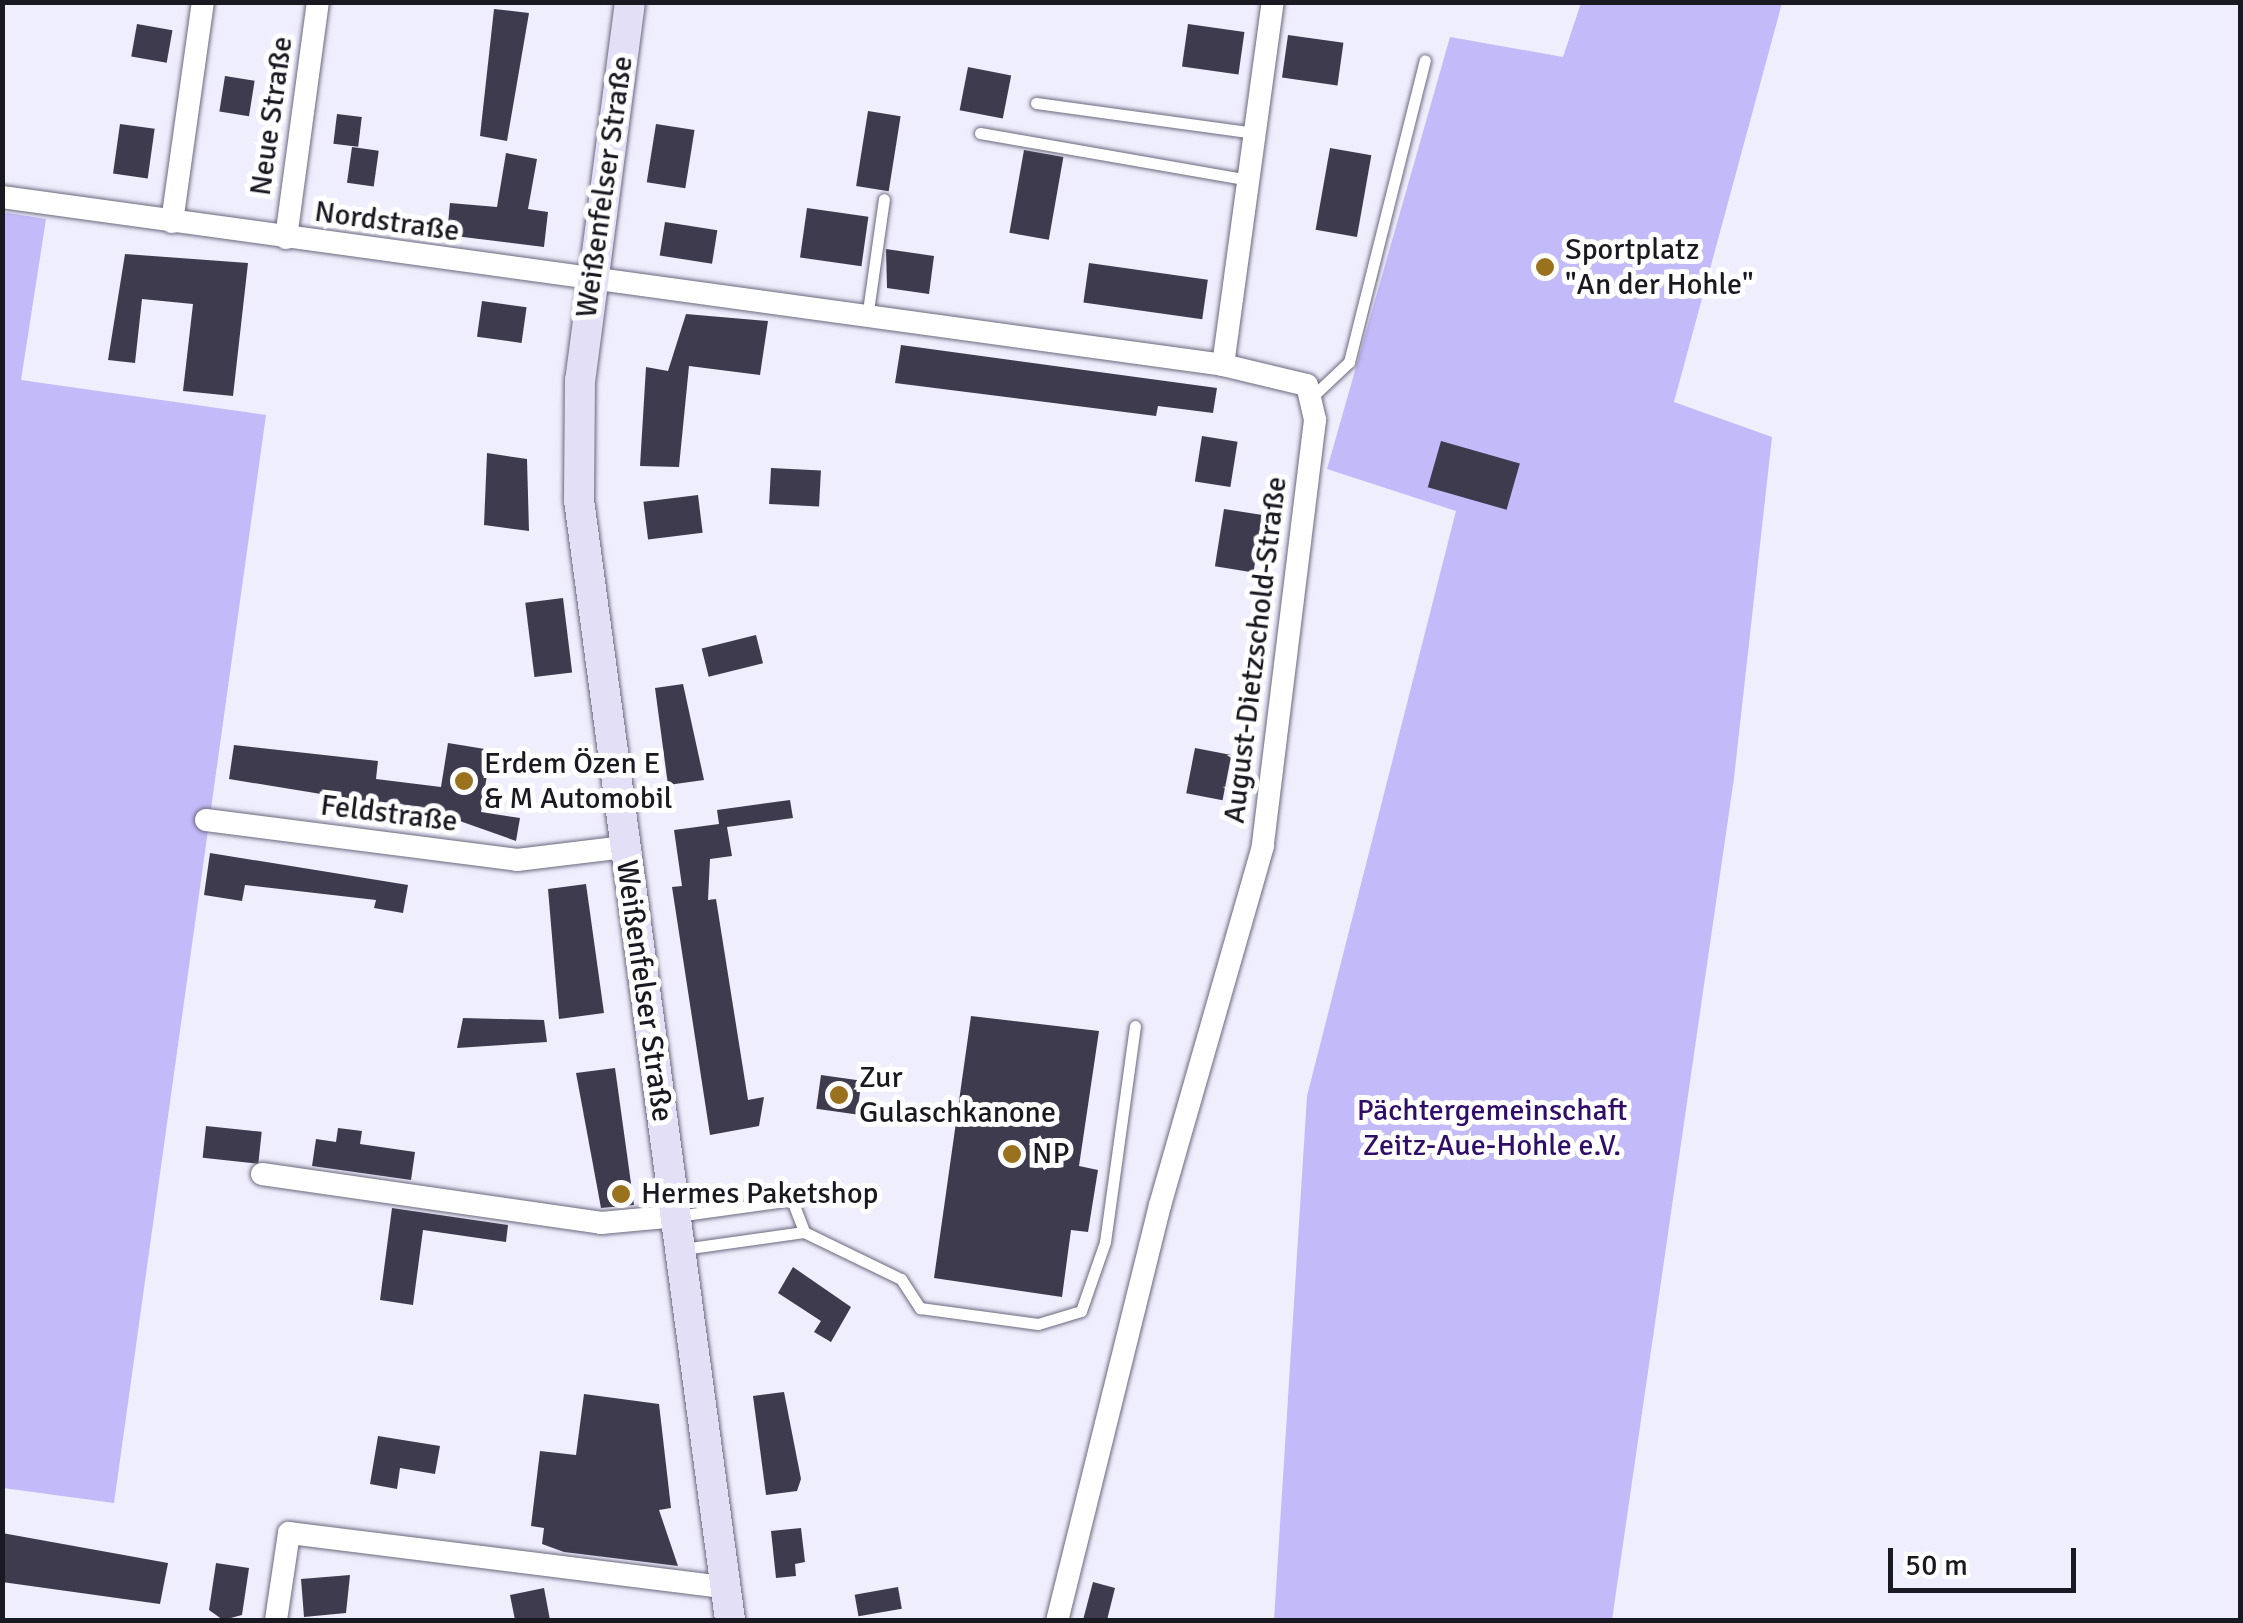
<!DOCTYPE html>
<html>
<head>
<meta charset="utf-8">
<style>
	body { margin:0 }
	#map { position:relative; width:2243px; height:1623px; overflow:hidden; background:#efeefd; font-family:Signika,sans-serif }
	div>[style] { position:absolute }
	.green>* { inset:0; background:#c3bafa }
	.building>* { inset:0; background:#3e3b4f; transform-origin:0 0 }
	.roads { filter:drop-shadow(0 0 2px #6a687d) drop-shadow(0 0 2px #6a687d) }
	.lane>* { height:11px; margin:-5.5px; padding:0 5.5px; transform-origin:5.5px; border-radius:5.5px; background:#fff }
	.street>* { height:22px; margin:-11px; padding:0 11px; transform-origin:11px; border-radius:11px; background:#fff }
	.secondary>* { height:30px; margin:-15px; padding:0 15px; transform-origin:15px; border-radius:15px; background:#e3dff7 }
	.dots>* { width:28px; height:28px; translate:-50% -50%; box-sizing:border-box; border:5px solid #fff; border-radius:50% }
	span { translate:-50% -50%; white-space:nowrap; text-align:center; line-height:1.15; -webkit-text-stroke:10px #fff; paint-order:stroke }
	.street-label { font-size:30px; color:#1a1921 }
	.poi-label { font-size:30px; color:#1a1921 }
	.left { translate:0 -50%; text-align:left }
	.park-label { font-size:30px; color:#2f0d68 }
	.frame { position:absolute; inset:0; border:5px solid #1a1921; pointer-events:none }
	.scale { position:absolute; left:1888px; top:1548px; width:188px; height:45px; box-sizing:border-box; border:5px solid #1a1921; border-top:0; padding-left:12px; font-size:30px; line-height:35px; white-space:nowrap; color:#1a1921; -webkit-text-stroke:8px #fff; paint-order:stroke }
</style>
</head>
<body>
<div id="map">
	<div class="green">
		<div style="clip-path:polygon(1581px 3px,1782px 3px,1674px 402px,1772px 437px,1734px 778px,1612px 1620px,1274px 1620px,1307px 1096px,1456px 511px,1327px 469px,1450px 37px,1563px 57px)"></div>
		<div style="clip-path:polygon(2px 212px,46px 219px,21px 380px,266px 415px,114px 1503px,3px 1488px)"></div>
	</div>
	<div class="building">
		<div style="clip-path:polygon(494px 9px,529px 13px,507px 141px,480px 136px)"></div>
		<div style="left:137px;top:24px;width:36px;height:33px;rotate:10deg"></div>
		<div style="left:1188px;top:24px;width:57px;height:43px;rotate:8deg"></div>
		<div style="left:1288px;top:35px;width:56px;height:43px;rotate:8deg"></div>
		<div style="left:968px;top:67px;width:44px;height:44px;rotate:11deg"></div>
		<div style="left:225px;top:76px;width:30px;height:36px;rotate:9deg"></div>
		<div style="left:868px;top:111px;width:33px;height:76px;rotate:9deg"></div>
		<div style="left:337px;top:114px;width:25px;height:30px;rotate:7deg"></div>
		<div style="left:120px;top:124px;width:35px;height:50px;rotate:8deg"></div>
		<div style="left:656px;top:124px;width:39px;height:59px;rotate:9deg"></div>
		<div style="left:352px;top:147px;width:27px;height:36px;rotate:8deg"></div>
		<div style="left:1330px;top:148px;width:42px;height:83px;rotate:10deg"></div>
		<div style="left:1024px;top:150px;width:40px;height:84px;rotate:10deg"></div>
		<div style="clip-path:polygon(506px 153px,537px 159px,528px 209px,548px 212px,544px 247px,447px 235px,450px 203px,497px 207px)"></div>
		<div style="left:807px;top:208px;width:62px;height:50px;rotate:8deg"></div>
		<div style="left:665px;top:222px;width:53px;height:34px;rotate:9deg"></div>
		<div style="clip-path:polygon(886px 249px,934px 256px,929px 294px,887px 288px)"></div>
		<div style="clip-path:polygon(125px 254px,248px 263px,233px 396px,183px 391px,193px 304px,142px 299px,135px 363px,108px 360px)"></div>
		<div style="left:1089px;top:263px;width:120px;height:40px;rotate:8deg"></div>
		<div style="left:482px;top:301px;width:45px;height:36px;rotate:8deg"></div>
		<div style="clip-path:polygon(686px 314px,768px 321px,760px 375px,689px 366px,679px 467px,640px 466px,646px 367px,668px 371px)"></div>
		<div style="clip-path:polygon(901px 345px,1217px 388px,1213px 413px,1158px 406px,1156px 416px,895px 383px)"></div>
		<div style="left:1202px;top:436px;width:36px;height:46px;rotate:9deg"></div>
		<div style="left:1441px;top:441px;width:82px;height:48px;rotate:16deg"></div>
		<div style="clip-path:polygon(487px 453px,527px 459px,529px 531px,484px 525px)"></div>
		<div style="left:771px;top:468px;width:50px;height:36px;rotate:3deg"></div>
		<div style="left:698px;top:495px;width:38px;height:55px;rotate:83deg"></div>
		<div style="left:1224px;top:509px;width:39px;height:58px;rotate:9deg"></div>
		<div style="left:563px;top:598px;width:75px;height:38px;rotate:83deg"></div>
		<div style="left:756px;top:635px;width:29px;height:56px;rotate:76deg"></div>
		<div style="clip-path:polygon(683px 684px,704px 780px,668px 785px,655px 688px)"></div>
		<div style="clip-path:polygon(448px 743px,491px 750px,481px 812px,520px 818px,516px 841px,437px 813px,229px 779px,234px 745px,378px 761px,376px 779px,441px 787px)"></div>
		<div style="left:1195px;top:748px;width:37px;height:46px;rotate:11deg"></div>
		<div style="clip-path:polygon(790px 800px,793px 818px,727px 827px,732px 856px,710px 859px,708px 900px,716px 899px,748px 1100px,764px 1097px,759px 1126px,710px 1135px,672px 887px,682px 886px,674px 830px,719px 824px,717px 810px)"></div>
		<div style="clip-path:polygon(210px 853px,408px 885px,403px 913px,374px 908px,376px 900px,245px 885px,242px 901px,204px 895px)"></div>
		<div style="clip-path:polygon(586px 884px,604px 1013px,559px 1019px,548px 889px)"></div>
		<div style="clip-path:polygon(971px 1016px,1099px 1031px,1079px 1166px,1098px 1170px,1088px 1232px,1071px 1230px,1062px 1297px,934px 1278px)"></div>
		<div style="clip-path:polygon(463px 1018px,544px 1020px,547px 1042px,457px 1048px)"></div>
		<div style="clip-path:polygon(615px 1068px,634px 1205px,601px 1208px,576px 1073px)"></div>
		<div style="left:821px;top:1075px;width:41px;height:34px;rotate:8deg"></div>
		<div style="left:206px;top:1126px;width:56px;height:32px;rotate:6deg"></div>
		<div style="clip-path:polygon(338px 1128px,362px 1131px,360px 1144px,415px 1152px,411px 1180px,312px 1166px,316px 1139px,336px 1142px)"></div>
		<div style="clip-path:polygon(392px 1208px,508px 1225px,506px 1242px,423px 1230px,413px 1305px,380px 1300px)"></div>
		<div style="clip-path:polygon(793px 1267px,851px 1307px,831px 1342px,814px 1332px,821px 1321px,778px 1293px)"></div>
		<div style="clip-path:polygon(784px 1392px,801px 1479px,797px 1491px,766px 1495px,753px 1396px)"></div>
		<div style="clip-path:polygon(584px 1394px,659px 1404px,671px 1508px,659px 1510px,678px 1566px,564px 1552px,542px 1544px,544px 1528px,531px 1526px,540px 1451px,576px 1455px)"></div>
		<div style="clip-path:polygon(378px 1436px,440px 1446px,435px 1474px,400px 1468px,397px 1489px,370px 1484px)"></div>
		<div style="clip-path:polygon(801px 1528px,805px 1562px,795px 1564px,796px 1576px,776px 1578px,771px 1531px)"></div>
		<div style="clip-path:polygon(2px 1533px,168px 1563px,160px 1604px,2px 1582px)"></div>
		<div style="clip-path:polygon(216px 1563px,249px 1568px,242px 1615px,223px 1620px,209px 1610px)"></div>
		<div style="clip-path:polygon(350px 1575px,346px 1613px,304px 1617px,301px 1579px)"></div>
		<div style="clip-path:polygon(1093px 1582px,1115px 1588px,1107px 1620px,1083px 1620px)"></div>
		<div style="left:898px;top:1587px;width:22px;height:44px;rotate:80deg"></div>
		<div style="clip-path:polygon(544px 1588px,550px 1620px,515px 1620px,510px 1595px)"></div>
	</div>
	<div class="roads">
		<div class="lane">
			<div style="left:1036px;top:103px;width:221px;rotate:7.8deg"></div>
			<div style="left:980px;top:133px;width:274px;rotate:9.9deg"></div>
			<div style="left:867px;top:318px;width:120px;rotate:-81.9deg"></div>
			<div style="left:1314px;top:395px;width:48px;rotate:-43.3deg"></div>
			<div style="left:1349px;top:362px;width:311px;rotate:-75.9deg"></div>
			<div style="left:677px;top:1216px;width:116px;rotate:-7.9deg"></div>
			<div style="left:792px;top:1200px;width:34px;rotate:69deg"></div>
			<div style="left:683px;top:1249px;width:122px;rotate:-8deg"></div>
			<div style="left:804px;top:1232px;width:108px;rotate:25.9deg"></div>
			<div style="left:901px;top:1279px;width:35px;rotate:57deg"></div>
			<div style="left:920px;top:1308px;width:119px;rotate:7.7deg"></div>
			<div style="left:1038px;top:1324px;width:45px;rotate:-16.8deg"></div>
			<div style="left:1081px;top:1311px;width:73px;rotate:-70.8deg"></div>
			<div style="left:1105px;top:1242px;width:218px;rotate:-82.1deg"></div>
		</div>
		<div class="street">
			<div style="left:2px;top:197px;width:1233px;rotate:7.83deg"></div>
			<div style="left:1223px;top:365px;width:86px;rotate:13.4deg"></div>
			<div style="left:1307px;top:385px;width:36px;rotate:77deg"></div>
			<div style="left:1315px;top:420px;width:429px;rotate:97deg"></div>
			<div style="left:1263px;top:846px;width:373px;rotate:106deg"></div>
			<div style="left:1160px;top:1205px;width:428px;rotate:103.9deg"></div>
			<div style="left:172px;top:222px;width:222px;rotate:-82deg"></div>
			<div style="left:286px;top:238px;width:238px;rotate:-82.3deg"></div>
			<div style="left:1223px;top:365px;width:366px;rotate:-82.2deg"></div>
			<div style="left:206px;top:820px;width:314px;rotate:7.3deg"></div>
			<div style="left:517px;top:860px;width:108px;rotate:-6.9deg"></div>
			<div style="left:262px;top:1174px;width:343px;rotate:8.2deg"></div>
			<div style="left:601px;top:1223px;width:76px;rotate:-5.3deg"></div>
			<div style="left:276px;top:1620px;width:88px;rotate:-81.5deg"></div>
			<div style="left:289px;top:1533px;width:438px;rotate:7.1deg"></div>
		</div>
		<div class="secondary">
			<div style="left:630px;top:2px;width:381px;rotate:97.5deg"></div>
			<div style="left:580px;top:380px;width:120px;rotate:90.5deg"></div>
			<div style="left:579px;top:500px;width:1130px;rotate:82.32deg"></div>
		</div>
	</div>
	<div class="dots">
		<div style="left:1545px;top:267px;background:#9a721e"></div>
		<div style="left:464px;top:781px;background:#9a721e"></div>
		<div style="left:839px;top:1095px;background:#9a721e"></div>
		<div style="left:1012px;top:1154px;background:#9a721e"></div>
		<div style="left:621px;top:1194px;background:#9a721e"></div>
	</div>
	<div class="street-label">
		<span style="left:272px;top:116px;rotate:-82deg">Neue Straße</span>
		<span style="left:605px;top:187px;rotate:-82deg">Weißenfelser Straße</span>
		<span style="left:387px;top:222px;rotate:8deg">Nordstraße</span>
		<span style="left:1256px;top:650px;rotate:-83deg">August-Dietzschold-Straße</span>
		<span style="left:389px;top:814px;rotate:7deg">Feldstraße</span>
		<span style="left:644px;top:991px;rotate:82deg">Weißenfelser Straße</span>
	</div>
	<div class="poi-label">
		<span class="left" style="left:1565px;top:267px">Sportplatz<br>"An der Hohle"</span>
		<span class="left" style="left:484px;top:781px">Erdem Özen E<br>&amp; M Automobil</span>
		<span class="left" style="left:859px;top:1095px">Zur<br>Gulaschkanone</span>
		<span class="left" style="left:1032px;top:1154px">NP</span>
		<span class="left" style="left:641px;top:1194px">Hermes Paketshop</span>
	</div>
	<div class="park-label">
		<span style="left:1492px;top:1128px">Pächtergemeinschaft<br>Zeitz-Aue-Hohle e.V.</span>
	</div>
	<div class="frame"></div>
	<div class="scale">50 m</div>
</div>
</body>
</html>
